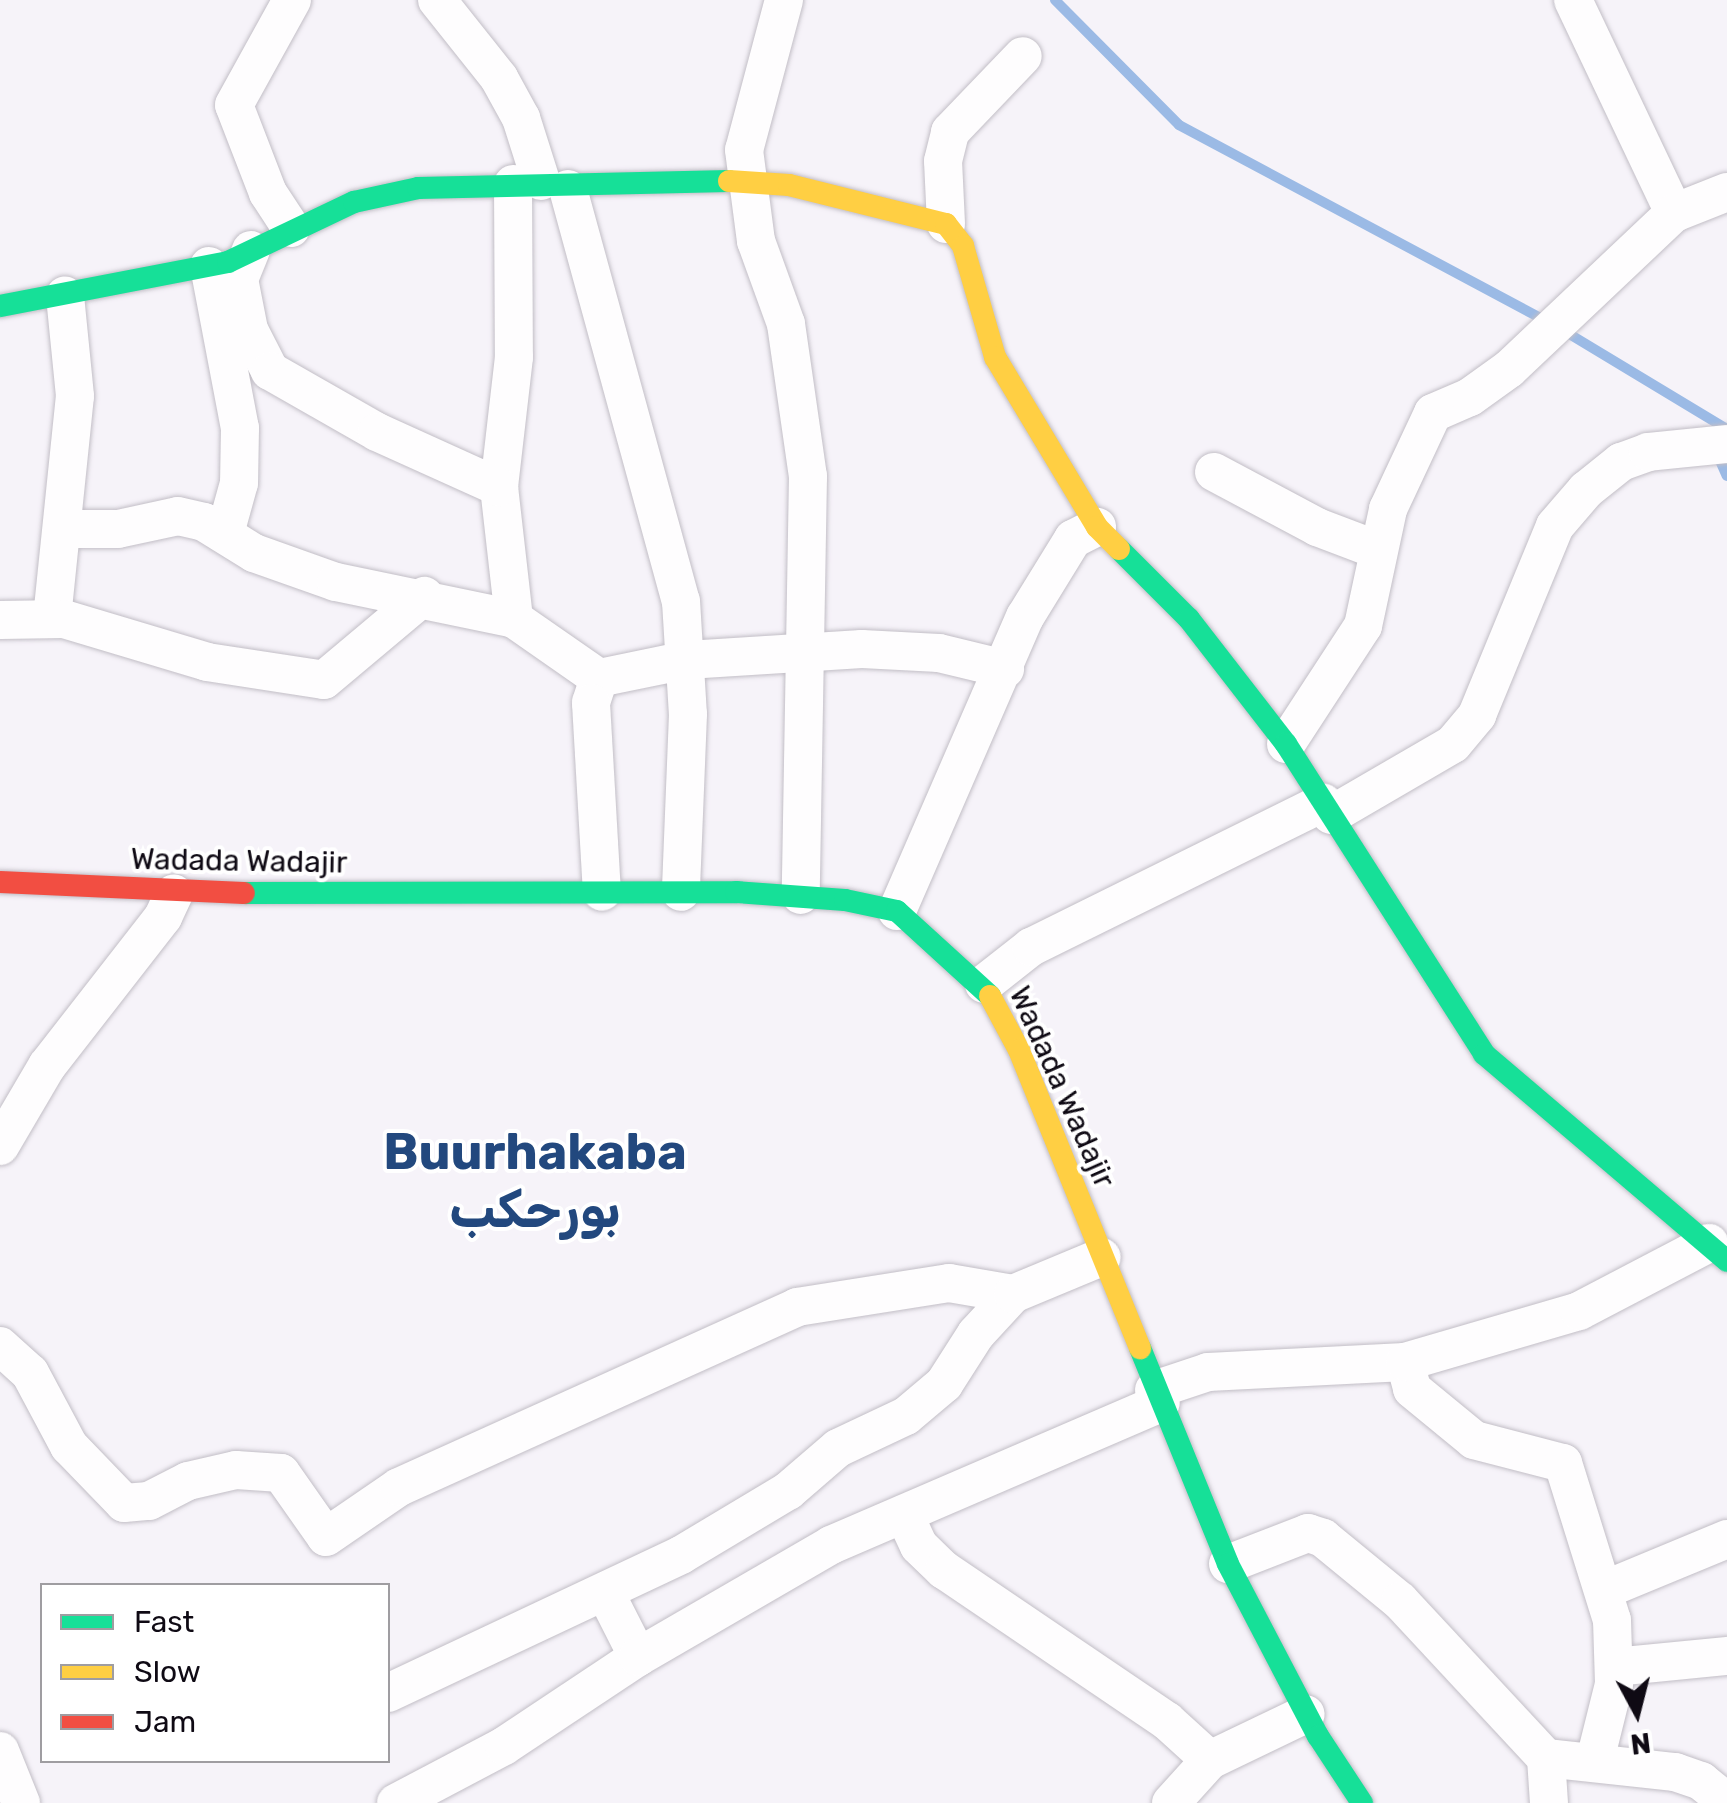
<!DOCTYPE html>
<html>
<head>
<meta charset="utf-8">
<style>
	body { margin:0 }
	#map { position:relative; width:1727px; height:1803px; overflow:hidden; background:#f6f3f9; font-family:Rubik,Cairo,sans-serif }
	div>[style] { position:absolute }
	.stream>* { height:10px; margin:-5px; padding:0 5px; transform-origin:5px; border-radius:5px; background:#9bbae5 }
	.roads { filter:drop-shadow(0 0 2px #c2bec6) drop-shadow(0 0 2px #c2bec6) }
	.street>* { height:38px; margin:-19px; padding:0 19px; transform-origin:19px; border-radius:19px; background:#fefdfe }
	.fast>* { height:22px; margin:-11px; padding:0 11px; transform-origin:11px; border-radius:11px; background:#16e098 }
	.slow>* { height:22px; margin:-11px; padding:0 11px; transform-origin:11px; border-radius:11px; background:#ffcf43 }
	.jam>* { height:22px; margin:-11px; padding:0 11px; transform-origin:11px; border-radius:11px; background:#f24e42 }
	span { translate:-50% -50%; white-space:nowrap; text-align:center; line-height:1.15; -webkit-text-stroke:8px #fff; paint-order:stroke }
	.street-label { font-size:30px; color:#0f0a14 }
	.town-label { font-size:50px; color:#22487e; font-weight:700 }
	.legend { position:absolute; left:40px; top:1583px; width:350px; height:180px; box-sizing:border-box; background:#fff; border:2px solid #9f9da1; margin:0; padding:12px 18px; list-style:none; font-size:30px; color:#0f0a14 }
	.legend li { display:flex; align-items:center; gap:20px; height:50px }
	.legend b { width:50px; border:2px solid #9f9da1 }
	.north { position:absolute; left:1587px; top:1663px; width:100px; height:100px; -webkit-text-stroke:8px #fff; paint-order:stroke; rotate:173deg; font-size:28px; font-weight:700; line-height:40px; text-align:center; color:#0f0a14 }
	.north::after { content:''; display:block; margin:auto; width:35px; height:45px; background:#0f0a14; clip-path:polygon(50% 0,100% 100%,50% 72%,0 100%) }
</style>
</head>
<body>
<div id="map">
	<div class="stream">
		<div style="left:1055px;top:0;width:176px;rotate:45.2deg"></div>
		<div style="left:1179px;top:125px;width:416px;rotate:28.1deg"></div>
		<div style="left:1561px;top:329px;width:194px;rotate:31.1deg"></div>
		<div style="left:1717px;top:454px;width:24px;rotate:66deg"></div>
	</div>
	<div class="roads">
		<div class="street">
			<div style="left:437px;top:0;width:100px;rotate:51.5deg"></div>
			<div style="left:499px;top:78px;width:46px;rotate:61.2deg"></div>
			<div style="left:521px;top:118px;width:66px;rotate:72.4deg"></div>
			<div style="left:784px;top:0;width:155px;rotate:104.9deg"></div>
			<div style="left:744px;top:150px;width:92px;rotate:82.5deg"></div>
			<div style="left:756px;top:241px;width:88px;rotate:70.1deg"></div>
			<div style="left:786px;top:324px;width:154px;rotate:81.8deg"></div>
			<div style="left:808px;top:476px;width:419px;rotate:91deg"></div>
			<div style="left:1573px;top:0;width:236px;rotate:64.6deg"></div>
			<div style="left:513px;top:184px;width:173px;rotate:89.7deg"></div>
			<div style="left:514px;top:357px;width:131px;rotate:96.6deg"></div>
			<div style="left:499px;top:487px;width:133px;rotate:83.5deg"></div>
			<div style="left:568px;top:189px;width:427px;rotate:74.7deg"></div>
			<div style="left:681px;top:601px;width:113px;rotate:86.5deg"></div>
			<div style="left:688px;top:714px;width:178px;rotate:92.3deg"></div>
			<div style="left:946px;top:224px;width:63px;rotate:-92.7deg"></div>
			<div style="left:943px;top:161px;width:30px;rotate:-76deg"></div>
			<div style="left:950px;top:132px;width:105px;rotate:-46.2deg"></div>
			<div style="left:291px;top:228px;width:42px;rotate:-123.3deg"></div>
			<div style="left:268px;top:193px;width:94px;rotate:-111.1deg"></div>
			<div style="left:234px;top:105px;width:120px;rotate:-61.1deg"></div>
			<div style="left:251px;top:250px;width:31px;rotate:112deg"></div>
			<div style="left:239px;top:279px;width:52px;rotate:78.9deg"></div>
			<div style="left:249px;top:330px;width:46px;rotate:62.9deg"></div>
			<div style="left:270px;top:371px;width:123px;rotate:29.7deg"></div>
			<div style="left:377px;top:432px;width:134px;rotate:24.3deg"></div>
			<div style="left:209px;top:266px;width:165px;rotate:79.2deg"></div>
			<div style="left:240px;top:428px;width:55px;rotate:91deg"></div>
			<div style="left:239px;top:483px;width:49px;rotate:105.5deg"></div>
			<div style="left:1214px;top:472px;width:117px;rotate:28.1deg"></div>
			<div style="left:1317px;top:527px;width:62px;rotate:20.8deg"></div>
			<div style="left:62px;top:529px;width:56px"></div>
			<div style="left:118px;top:529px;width:61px;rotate:-12.2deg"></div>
			<div style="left:178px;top:516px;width:27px;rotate:13deg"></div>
			<div style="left:204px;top:522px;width:59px;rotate:31.8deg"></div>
			<div style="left:254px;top:553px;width:87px;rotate:19.5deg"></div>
			<div style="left:336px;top:582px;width:182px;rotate:11.7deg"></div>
			<div style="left:514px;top:619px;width:103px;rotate:34.8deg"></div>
			<div style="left:599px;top:678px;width:90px;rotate:-11.6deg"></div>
			<div style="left:687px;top:660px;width:175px;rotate:-3.6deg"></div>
			<div style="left:862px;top:649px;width:77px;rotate:3deg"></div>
			<div style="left:939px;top:653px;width:68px;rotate:13.6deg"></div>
			<div style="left:52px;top:618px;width:223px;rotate:-84.1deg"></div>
			<div style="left:75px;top:396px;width:101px;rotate:-95.7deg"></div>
			<div style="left:0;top:620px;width:64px;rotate:-0.9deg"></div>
			<div style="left:64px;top:619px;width:149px;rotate:16.7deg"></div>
			<div style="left:207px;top:662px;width:118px;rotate:8.7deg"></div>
			<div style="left:324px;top:680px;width:131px;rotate:-40deg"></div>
			<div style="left:599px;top:678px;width:26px;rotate:108deg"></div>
			<div style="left:591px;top:703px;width:189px;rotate:86.7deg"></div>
			<div style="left:1286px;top:744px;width:141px;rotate:-56.9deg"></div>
			<div style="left:1363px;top:626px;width:120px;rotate:-77.9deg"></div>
			<div style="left:1388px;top:509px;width:106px;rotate:-64.9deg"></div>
			<div style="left:1433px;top:413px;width:40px;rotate:-23.4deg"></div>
			<div style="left:1470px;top:397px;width:48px;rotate:-35.7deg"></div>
			<div style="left:1509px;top:369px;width:227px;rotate:-43.4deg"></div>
			<div style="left:1674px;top:213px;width:57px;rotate:-21.6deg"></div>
			<div style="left:1331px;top:815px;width:141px;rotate:-30.2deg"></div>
			<div style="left:1453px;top:744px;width:38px;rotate:-50deg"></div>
			<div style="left:1477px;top:715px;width:204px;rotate:-67.6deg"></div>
			<div style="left:1555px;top:526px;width:48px;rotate:-49.3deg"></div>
			<div style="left:1586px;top:490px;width:45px;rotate:-38.7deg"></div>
			<div style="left:1621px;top:462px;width:29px;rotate:-20deg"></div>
			<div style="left:1648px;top:452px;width:79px;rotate:-5.8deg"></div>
			<div style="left:897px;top:911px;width:321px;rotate:-66.5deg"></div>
			<div style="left:1025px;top:617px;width:92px;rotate:-58.4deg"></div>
			<div style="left:1073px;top:539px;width:27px;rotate:-27deg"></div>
			<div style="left:984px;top:984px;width:60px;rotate:-38.2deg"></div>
			<div style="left:1031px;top:947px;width:326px;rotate:-26.3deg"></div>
			<div style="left:0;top:1146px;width:93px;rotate:-59.6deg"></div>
			<div style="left:47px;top:1066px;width:189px;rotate:-52.1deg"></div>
			<div style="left:163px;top:917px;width:26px;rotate:-65deg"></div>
			<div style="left:0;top:1346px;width:40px;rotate:42deg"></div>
			<div style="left:30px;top:1373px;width:83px;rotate:61.9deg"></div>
			<div style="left:69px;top:1446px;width:79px;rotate:46deg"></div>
			<div style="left:124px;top:1503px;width:25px;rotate:-5deg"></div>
			<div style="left:149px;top:1501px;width:44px;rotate:-27.1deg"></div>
			<div style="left:188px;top:1481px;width:49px;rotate:-12.9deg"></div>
			<div style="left:236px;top:1470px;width:45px;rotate:3.8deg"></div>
			<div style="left:281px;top:1473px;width:78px;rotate:54.9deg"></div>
			<div style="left:326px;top:1537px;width:88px;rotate:-34.4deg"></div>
			<div style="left:399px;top:1487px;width:437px;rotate:-24.3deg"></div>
			<div style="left:797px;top:1307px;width:154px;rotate:-9deg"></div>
			<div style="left:949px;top:1283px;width:65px;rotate:9.8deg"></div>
			<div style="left:1405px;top:1362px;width:28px;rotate:75deg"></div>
			<div style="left:1412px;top:1389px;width:80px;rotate:39.4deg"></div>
			<div style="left:1474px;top:1440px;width:92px;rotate:14.5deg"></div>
			<div style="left:1563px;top:1463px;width:164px;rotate:72.7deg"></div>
			<div style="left:1612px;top:1620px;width:64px;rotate:88.2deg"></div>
			<div style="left:1614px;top:1684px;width:78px;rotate:104deg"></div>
			<div style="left:1154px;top:1390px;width:57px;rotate:-18.4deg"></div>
			<div style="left:1208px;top:1372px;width:197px;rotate:-2.9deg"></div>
			<div style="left:1405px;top:1362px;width:181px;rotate:-16.3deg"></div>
			<div style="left:1579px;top:1311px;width:147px;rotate:-27.6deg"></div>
			<div style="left:904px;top:1514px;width:35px;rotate:65deg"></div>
			<div style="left:919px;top:1546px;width:35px;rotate:44deg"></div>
			<div style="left:944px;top:1570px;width:269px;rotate:34.1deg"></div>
			<div style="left:1167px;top:1721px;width:58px;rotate:42.2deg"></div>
			<div style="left:1228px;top:1564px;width:86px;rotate:-21.2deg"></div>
			<div style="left:1308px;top:1533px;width:16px;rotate:18deg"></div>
			<div style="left:1323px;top:1538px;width:99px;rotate:39.3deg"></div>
			<div style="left:1400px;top:1601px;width:214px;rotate:47.1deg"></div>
			<div style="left:1546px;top:1758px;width:130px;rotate:6.2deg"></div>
			<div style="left:1675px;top:1772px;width:28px;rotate:19deg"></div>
			<div style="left:1701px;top:1781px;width:33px;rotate:39deg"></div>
			<div style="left:1604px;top:1590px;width:133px;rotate:-22.5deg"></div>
			<div style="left:605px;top:1592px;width:73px;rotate:63.1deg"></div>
			<div style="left:1614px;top:1667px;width:114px;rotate:-5.6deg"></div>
			<div style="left:388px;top:1693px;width:324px;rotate:-25.2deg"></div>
			<div style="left:681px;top:1555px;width:125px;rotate:-30.9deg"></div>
			<div style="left:788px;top:1491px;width:66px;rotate:-40.7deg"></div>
			<div style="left:838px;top:1448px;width:75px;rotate:-25.2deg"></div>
			<div style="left:906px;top:1416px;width:50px;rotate:-40.1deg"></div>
			<div style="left:944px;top:1384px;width:59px;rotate:-57.4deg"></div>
			<div style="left:976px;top:1334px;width:54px;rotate:-47.2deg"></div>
			<div style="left:1013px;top:1294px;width:96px;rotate:-22.6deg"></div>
			<div style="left:0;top:1751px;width:56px;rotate:68deg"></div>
			<div style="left:1546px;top:1758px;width:45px;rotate:86.2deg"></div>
			<div style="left:396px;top:1803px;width:122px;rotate:-27.8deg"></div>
			<div style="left:504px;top:1746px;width:161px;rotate:-33.6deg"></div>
			<div style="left:638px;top:1657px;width:223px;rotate:-30.1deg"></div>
			<div style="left:831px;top:1545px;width:359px;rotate:-23.3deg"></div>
			<div style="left:1171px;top:1803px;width:58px;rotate:-47.8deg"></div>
			<div style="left:1210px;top:1760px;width:106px;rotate:-25.6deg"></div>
		</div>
		<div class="fast">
			<div style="left:0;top:306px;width:232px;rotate:-10.9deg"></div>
			<div style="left:228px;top:262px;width:140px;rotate:-25.5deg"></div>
			<div style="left:354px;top:202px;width:66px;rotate:-12.3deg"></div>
			<div style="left:418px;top:188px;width:311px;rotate:-1.3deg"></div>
			<div style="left:1119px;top:549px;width:99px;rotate:45deg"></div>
			<div style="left:1189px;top:619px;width:158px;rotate:52.2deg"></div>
			<div style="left:1286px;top:744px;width:368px;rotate:57.4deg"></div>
			<div style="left:1484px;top:1054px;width:319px;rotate:40.4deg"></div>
			<div style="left:244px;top:893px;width:492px;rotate:-0.1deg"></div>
			<div style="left:736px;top:892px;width:109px;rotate:4.2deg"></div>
			<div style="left:845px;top:900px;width:53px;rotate:11.9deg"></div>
			<div style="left:897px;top:911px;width:126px;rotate:42.4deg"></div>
			<div style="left:1140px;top:1348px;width:233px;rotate:67.8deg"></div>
			<div style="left:1228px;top:1564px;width:194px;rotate:62.4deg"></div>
			<div style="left:1318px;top:1736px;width:80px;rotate:56.7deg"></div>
		</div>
		<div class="slow">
			<div style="left:729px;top:181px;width:60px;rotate:3.8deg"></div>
			<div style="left:789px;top:185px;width:162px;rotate:14deg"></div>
			<div style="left:946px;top:224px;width:28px;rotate:52deg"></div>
			<div style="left:963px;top:246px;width:116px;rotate:73.9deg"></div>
			<div style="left:995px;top:357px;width:198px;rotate:59deg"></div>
			<div style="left:1097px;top:527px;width:31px;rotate:45deg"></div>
			<div style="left:990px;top:996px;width:61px;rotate:61.8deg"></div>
			<div style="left:1019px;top:1050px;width:322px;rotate:67.9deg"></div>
		</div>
		<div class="jam">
			<div style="left:0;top:882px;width:244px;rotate:2.6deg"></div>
		</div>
	</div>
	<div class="street-label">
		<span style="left:239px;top:861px;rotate:1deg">Wadada Wadajir</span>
		<span style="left:1062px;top:1087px;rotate:66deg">Wadada Wadajir</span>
	</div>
	<div class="town-label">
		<span style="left:535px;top:1181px">Buurhakaba<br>بورحكب</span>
	</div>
	<ul class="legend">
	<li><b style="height:12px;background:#16e098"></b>Fast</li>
	<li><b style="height:12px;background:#ffcf43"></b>Slow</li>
	<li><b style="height:12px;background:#f24e42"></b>Jam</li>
	</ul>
	<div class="north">N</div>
</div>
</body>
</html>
